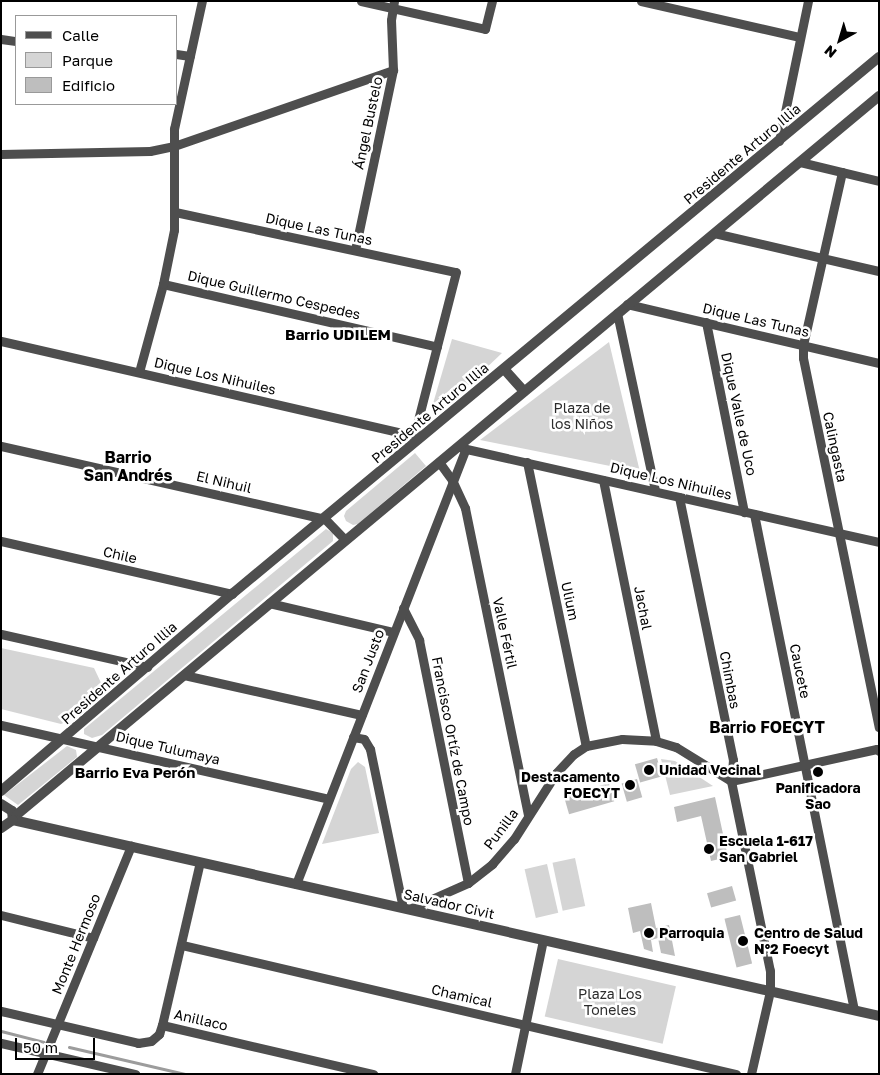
<!DOCTYPE html>
<html>
<head>
<meta charset="utf-8">
<style>
	body { margin:0 }
	#map { position:relative; width:880px; height:1075px; overflow:hidden; background:#fff; font-family:"Golos Text",sans-serif }
	div>[style] { position:absolute }
	.green>* { inset:0; background:#d5d5d5; transform-origin:0 0 }
	.stream>* { height:3px; margin:-1.5px; padding:0 1.5px; transform-origin:1.5px; border-radius:1.5px; background:#9c9c9c }
	.building>* { inset:0; background:#bebebe; transform-origin:0 0 }
	.minor>* { height:9px; margin:-4.5px; padding:0 4.5px; transform-origin:4.5px; border-radius:4.5px; background:#4e4e4e }
	.tertiary>* { height:10px; margin:-5px; padding:0 5px; transform-origin:5px; border-radius:5px; background:#4e4e4e }
	.dots>* { width:14px; height:14px; translate:-50% -50%; box-sizing:border-box; border:2px solid #fff; border-radius:50% }
	span { translate:-50% -50%; white-space:nowrap; text-align:center; line-height:1.15; -webkit-text-stroke:5px #fff; paint-order:stroke }
	.street-label { font-size:14px; color:#000 }
	.park-label { font-size:14px; color:#2c2c2c }
	.poi-label { font-size:14px; color:#000; font-weight:700 }
	.left { translate:0 -50%; text-align:left }
	.right { translate:-100% -50%; text-align:right }
	.neighbourhood-label { font-size:15px; color:#000; font-weight:700 }
	.quarter-label { font-size:16px; color:#000; font-weight:700 }
	.frame { position:absolute; inset:0; border:2px solid #000; pointer-events:none }
	.legend { position:absolute; left:15px; top:15px; width:162px; height:90px; box-sizing:border-box; background:#fff; border:1px solid #999; margin:0; padding:6px 9px; list-style:none; font-size:15px; color:#000 }
	.legend li { display:flex; align-items:center; gap:10px; height:25px }
	.legend b { width:25px; border:1px solid #999 }
	.north { position:absolute; left:815px; top:15px; width:50px; height:50px; -webkit-text-stroke:4px #fff; paint-order:stroke; rotate:219deg; font-size:14px; font-weight:700; line-height:20px; text-align:center; color:#000 }
	.north::after { content:''; display:block; margin:auto; width:18px; height:22px; background:#000; clip-path:polygon(50% 0,100% 100%,50% 72%,0 100%) }
	.scale { position:absolute; left:15px; top:1038px; width:80px; height:22px; box-sizing:border-box; border:2px solid #000; border-top:0; padding-left:6px; font-size:15px; line-height:18px; white-space:nowrap; color:#000; -webkit-text-stroke:4px #fff; paint-order:stroke }
</style>
</head>
<body>
<div id="map">
	<div class="green">
		<div style="clip-path:polygon(452px 339px,502px 353px,442px 410px,432px 407px)"></div>
		<div style="clip-path:polygon(609px 342px,640px 472px,480px 440px)"></div>
		<div style="clip-path:polygon(415px 453px,426px 466px,358px 524px,353px 525px,346px 521px,344px 516px,346px 511px)"></div>
		<div style="clip-path:polygon(326px 529px,333px 533px,333px 541px,102px 735px,92px 738px,84px 734px,84px 729px)"></div>
		<div style="clip-path:polygon(1px 648px,94px 668px,103px 687px,70px 720px,61px 724px,1px 709px)"></div>
		<div style="clip-path:polygon(67px 746px,76px 750px,77px 757px,18px 805px,4px 795px)"></div>
		<div style="clip-path:polygon(661px 759px,675px 761px,713px 786px,670px 795px)"></div>
		<div style="clip-path:polygon(358px 762px,365px 767px,379px 833px,322px 844px,351px 769px)"></div>
		<div style="left:575px;top:858px;width:49px;height:23px;rotate:78deg"></div>
		<div style="left:547px;top:864px;width:50px;height:23px;rotate:77deg"></div>
		<div style="left:558px;top:959px;width:121px;height:59px;rotate:13deg"></div>
	</div>
	<div class="stream">
		<div style="left:1px;top:1031px;width:44px;rotate:14.3deg"></div>
		<div style="left:69px;top:1047px;width:119px;rotate:13.1deg"></div>
	</div>
	<div class="building">
		<div style="left:657px;top:758px;width:19px;height:23px;rotate:74deg"></div>
		<div style="left:637px;top:779px;width:19px;height:16px;rotate:74deg"></div>
		<div style="left:609px;top:783px;width:19px;height:47px;rotate:74deg"></div>
		<div style="clip-path:polygon(715px 797px,728px 857px,711px 861px,701px 816px,677px 822px,674px 807px)"></div>
		<div style="left:732px;top:886px;width:15px;height:26px;rotate:74deg"></div>
		<div style="clip-path:polygon(651px 903px,656px 928px,669px 925px,675px 956px,661px 953px,658px 938px,651px 940px,653px 952px,644px 949px,640px 931px,633px 933px,628px 908px)"></div>
		<div style="left:740px;top:915px;width:50px;height:16px;rotate:76deg"></div>
	</div>
	<div class="minor">
		<div style="left:361px;top:1px;width:127px;rotate:12.7deg"></div>
		<div style="left:485px;top:29px;width:29px;rotate:-76deg"></div>
		<div style="left:641px;top:1px;width:163px;rotate:12.8deg"></div>
		<div style="left:1px;top:39px;width:15px;rotate:8deg"></div>
		<div style="left:176px;top:54px;width:14px;rotate:8deg"></div>
		<div style="left:779px;top:141px;width:143px;rotate:-78.3deg"></div>
		<div style="left:1px;top:154px;width:149px;rotate:-1.2deg"></div>
		<div style="left:150px;top:151px;width:25px;rotate:-12deg"></div>
		<div style="left:174px;top:146px;width:232px;rotate:-19.1deg"></div>
		<div style="left:800px;top:162px;width:81px;rotate:13.5deg"></div>
		<div style="left:842px;top:172px;width:177px;rotate:102.7deg"></div>
		<div style="left:803px;top:345px;width:13px;rotate:90deg"></div>
		<div style="left:803px;top:358px;width:377px;rotate:78.4deg"></div>
		<div style="left:175px;top:212px;width:287px;rotate:12.1deg"></div>
		<div style="left:456px;top:272px;width:169px;rotate:104.4deg"></div>
		<div style="left:714px;top:233px;width:169px;rotate:13deg"></div>
		<div style="left:355px;top:250px;width:184px;rotate:-78.1deg"></div>
		<div style="left:393px;top:70px;width:50px;rotate:-92.3deg"></div>
		<div style="left:391px;top:20px;width:19px;rotate:-81deg"></div>
		<div style="left:163px;top:284px;width:281px;rotate:12.9deg"></div>
		<div style="left:627px;top:304px;width:259px;rotate:13.2deg"></div>
		<div style="left:617px;top:313px;width:182px;rotate:77.9deg"></div>
		<div style="left:706px;top:322px;width:194px;rotate:78.7deg"></div>
		<div style="left:1px;top:341px;width:429px;rotate:12.9deg"></div>
		<div style="left:139px;top:372px;width:91px;rotate:-74.7deg"></div>
		<div style="left:163px;top:284px;width:55px;rotate:-78.5deg"></div>
		<div style="left:174px;top:230px;width:101px;rotate:-90deg"></div>
		<div style="left:174px;top:129px;width:131px;rotate:-77.7deg"></div>
		<div style="left:1px;top:446px;width:332px;rotate:12.7deg"></div>
		<div style="left:325px;top:519px;width:29px;rotate:46deg"></div>
		<div style="left:462px;top:448px;width:427px;rotate:12.7deg"></div>
		<div style="left:439px;top:462px;width:22px;rotate:54deg"></div>
		<div style="left:452px;top:480px;width:31px;rotate:65deg"></div>
		<div style="left:465px;top:508px;width:314px;rotate:78.4deg"></div>
		<div style="left:527px;top:462px;width:290px;rotate:78.3deg"></div>
		<div style="left:603px;top:480px;width:266px;rotate:78.5deg"></div>
		<div style="left:679px;top:497px;width:268px;rotate:78.4deg"></div>
		<div style="left:733px;top:760px;width:21px;rotate:95deg"></div>
		<div style="left:731px;top:781px;width:194px;rotate:78.4deg"></div>
		<div style="left:770px;top:971px;width:20px;rotate:90deg"></div>
		<div style="left:770px;top:991px;width:85px;rotate:102.9deg"></div>
		<div style="left:754px;top:514px;width:506px;rotate:78.6deg"></div>
		<div style="left:1px;top:541px;width:237px;rotate:12.9deg"></div>
		<div style="left:269px;top:603px;width:128px;rotate:13.1deg"></div>
		<div style="left:403px;top:608px;width:36px;rotate:63deg"></div>
		<div style="left:419px;top:640px;width:248px;rotate:78.6deg"></div>
		<div style="left:1px;top:634px;width:150px;rotate:12.7deg"></div>
		<div style="left:184px;top:675px;width:182px;rotate:12.7deg"></div>
		<div style="left:1px;top:725px;width:336px;rotate:12.7deg"></div>
		<div style="left:353px;top:737px;width:11px;rotate:10deg"></div>
		<div style="left:364px;top:739px;width:12px;rotate:59deg"></div>
		<div style="left:370px;top:749px;width:162px;rotate:78.3deg"></div>
		<div style="left:296px;top:884px;width:467px;rotate:-68.7deg"></div>
		<div style="left:409px;top:909px;width:64px;rotate:-23.8deg"></div>
		<div style="left:468px;top:883px;width:31px;rotate:-38deg"></div>
		<div style="left:492px;top:864px;width:33px;rotate:-49deg"></div>
		<div style="left:514px;top:839px;width:78px;rotate:-57.5deg"></div>
		<div style="left:556px;top:773px;width:26px;rotate:-47deg"></div>
		<div style="left:574px;top:754px;width:14px;rotate:-34deg"></div>
		<div style="left:586px;top:746px;width:37px;rotate:-11deg"></div>
		<div style="left:622px;top:739px;width:34px;rotate:3deg"></div>
		<div style="left:656px;top:741px;width:21px;rotate:17deg"></div>
		<div style="left:676px;top:747px;width:65px;rotate:31.7deg"></div>
		<div style="left:731px;top:781px;width:149px;rotate:-12.4deg"></div>
		<div style="left:877px;top:749px;width:3px;rotate:45deg"></div>
		<div style="left:1px;top:915px;width:95px;rotate:14deg"></div>
		<div style="left:182px;top:945px;width:569px;rotate:13.11deg"></div>
		<div style="left:1px;top:1011px;width:141px;rotate:13.1deg"></div>
		<div style="left:138px;top:1043px;width:13px;rotate:-9deg"></div>
		<div style="left:151px;top:1041px;width:11px;rotate:-41deg"></div>
		<div style="left:159px;top:1034px;width:9px;rotate:-72deg"></div>
		<div style="left:162px;top:1025px;width:217px;rotate:13.1deg"></div>
		<div style="left:162px;top:1025px;width:167px;rotate:-76.9deg"></div>
		<div style="left:1px;top:1043px;width:138px;rotate:13deg"></div>
		<div style="left:37px;top:1074px;width:247px;rotate:-67.6deg"></div>
		<div style="left:515px;top:1074px;width:137px;rotate:-78.2deg"></div>
	</div>
	<div class="tertiary">
		<div style="left:504px;top:369px;width:30px;rotate:48deg"></div>
		<div style="left:1px;top:791px;width:304px;rotate:-40.5deg"></div>
		<div style="left:232px;top:594px;width:841px;rotate:-39.69deg"></div>
		<div style="left:1px;top:804px;width:13px;rotate:32deg"></div>
		<div style="left:12px;top:811px;width:9px;rotate:84deg"></div>
		<div style="left:14px;top:817px;width:1126px;rotate:-39.81deg"></div>
		<div style="left:13px;top:820px;width:888px;rotate:12.75deg"></div>
		<div style="left:1px;top:828px;width:14px;rotate:-34deg"></div>
	</div>
	<div class="dots">
		<div style="left:649px;top:770px;background:#000"></div>
		<div style="left:818px;top:772px;background:#000"></div>
		<div style="left:630px;top:785px;background:#000"></div>
		<div style="left:709px;top:849px;background:#000"></div>
		<div style="left:649px;top:933px;background:#000"></div>
		<div style="left:743px;top:941px;background:#000"></div>
	</div>
	<div class="street-label">
		<span style="left:368px;top:123px;rotate:-78deg">Ángel Bustelo</span>
		<span style="left:742px;top:154px;rotate:-40deg">Presidente Arturo Illia</span>
		<span style="left:319px;top:229px;rotate:12deg">Dique Las Tunas</span>
		<span style="left:274px;top:295px;rotate:13deg">Dique Guillermo Cespedes</span>
		<span style="left:756px;top:320px;rotate:13deg">Dique Las Tunas</span>
		<span style="left:215px;top:376px;rotate:13deg">Dique Los Nihuiles</span>
		<span style="left:430px;top:413px;rotate:-40deg">Presidente Arturo Illia</span>
		<span style="left:739px;top:414px;rotate:78deg">Dique Valle de Uco</span>
		<span style="left:835px;top:447px;rotate:78deg">Calingasta</span>
		<span style="left:671px;top:481px;rotate:13deg">Dique Los Nihuiles</span>
		<span style="left:224px;top:482px;rotate:13deg">El Nihuil</span>
		<span style="left:120px;top:555px;rotate:13deg">Chile</span>
		<span style="left:570px;top:601px;rotate:78deg">Ulium</span>
		<span style="left:643px;top:608px;rotate:79deg">Jachal</span>
		<span style="left:505px;top:633px;rotate:78deg">Valle Fértil</span>
		<span style="left:368px;top:661px;rotate:-69deg">San Justo</span>
		<span style="left:800px;top:671px;rotate:78deg">Caucete</span>
		<span style="left:119px;top:673px;rotate:-41deg">Presidente Arturo Illia</span>
		<span style="left:730px;top:680px;rotate:79deg">Chimbas</span>
		<span style="left:453px;top:741px;rotate:79deg">Francisco Ortíz de Campo</span>
		<span style="left:168px;top:748px;rotate:13deg">Dique Tulumaya</span>
		<span style="left:501px;top:829px;rotate:-53deg">Punilla</span>
		<span style="left:449px;top:904px;rotate:13deg">Salvador Civit</span>
		<span style="left:76px;top:944px;rotate:-68deg">Monte Hermoso</span>
		<span style="left:462px;top:996px;rotate:13deg">Chamical</span>
		<span style="left:201px;top:1020px;rotate:13deg">Anillaco</span>
	</div>
	<div class="park-label">
		<span style="left:582px;top:416px">Plaza de<br>los Niños</span>
		<span style="left:610px;top:1002px">Plaza Los<br>Toneles</span>
	</div>
	<div class="poi-label">
		<span class="left" style="left:659px;top:770px">Unidad Vecinal</span>
		<span class="right" style="left:620px;top:785px">Destacamento<br>FOECYT</span>
		<span style="left:818px;top:796px">Panificadora<br>Sao</span>
		<span class="left" style="left:719px;top:849px">Escuela 1-617<br>San Gabriel</span>
		<span class="left" style="left:659px;top:933px">Parroquia</span>
		<span class="left" style="left:754px;top:941px">Centro de Salud<br>N°2 Foecyt</span>
	</div>
	<div class="neighbourhood-label">
		<span style="left:338px;top:335px">Barrio UDILEM</span>
		<span style="left:135px;top:773px">Barrio Eva Perón</span>
	</div>
	<div class="quarter-label">
		<span style="left:128px;top:466px">Barrio<br>San Andrés</span>
		<span style="left:767px;top:727px">Barrio FOECYT</span>
	</div>
	<div class="frame"></div>
	<ul class="legend">
	<li><b style="height:6px;background:#4e4e4e"></b>Calle</li>
	<li><b style="height:14px;background:#d5d5d5"></b>Parque</li>
	<li><b style="height:14px;background:#bebebe"></b>Edificio</li>
	</ul>
	<div class="north">N</div>
	<div class="scale">50 m</div>
</div>
</body>
</html>
